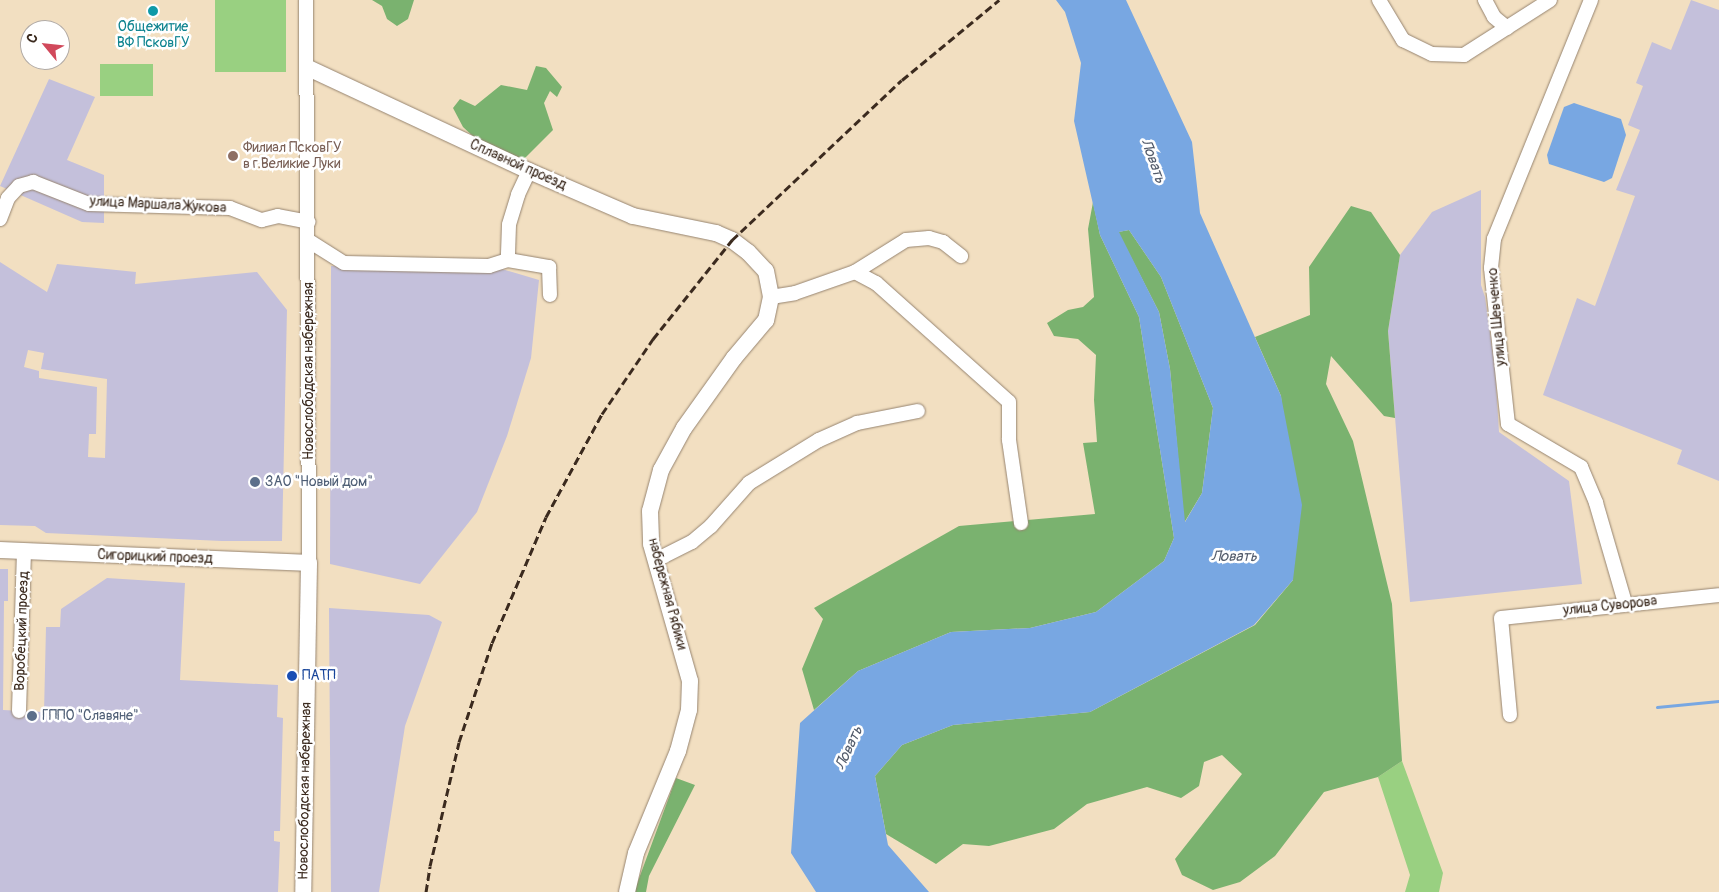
<!DOCTYPE html>
<html>
<head>
<meta charset="utf-8">
<style>
	body { margin:0 }
	#map { position:relative; width:1719px; height:892px; overflow:hidden; background:#f2dfc1; font-family:Pangolin,sans-serif }
	div>[style] { position:absolute }
	.industrial>* { inset:0; background:#c4c0db }
	.green>* { inset:0; background:#99d081; transform-origin:0 0 }
	.forest>* { inset:0; background:#7ab26f }
	.water>* { inset:0; background:#78a7e2 }
	.stream>* { height:3px; margin:-1.5px; padding:0 1.5px; transform-origin:1.5px; border-radius:1.5px; background:#78a7e2 }
	.roads { filter:drop-shadow(0 0 1px #968470) drop-shadow(0 0 1px #968470) }
	.minor>* { height:14px; margin:-7px; padding:0 7px; transform-origin:7px; border-radius:7px; background:#fff }
	.tertiary>* { height:16px; margin:-8px; padding:0 8px; transform-origin:8px; border-radius:8px; background:#fff }
	.rail>* { height:3px; margin-top:-1.5px; transform-origin:0; background:repeating-linear-gradient(90deg,#3b2a1e 0 8px,transparent 0 12px) }
	.dots>* { width:14px; height:14px; translate:-50% -50%; box-sizing:border-box; border:2px solid #fff; border-radius:50% }
	span { translate:-50% -50%; white-space:nowrap; text-align:center; line-height:1.15; -webkit-text-stroke:5px #fff; paint-order:stroke }
	.culture-label { font-size:14px; color:#0d838f }
	.education-label { font-size:14px; color:#785e54 }
	.left { translate:0 -50%; text-align:left }
	.street-label { font-size:14px; color:#3b2a1e }
	.service-label { font-size:14px; color:#4e5e75 }
	.transit-label { font-size:14px; color:#164399 }
	.water-label { font-size:15px; color:#535c6c; font-style:italic }
	.north { position:absolute; left:20px; top:20px; width:50px; height:50px; box-sizing:border-box; background:#fff; border:1px solid #b1aaa5; border-radius:50%; rotate:298deg; font-size:14px; font-weight:700; line-height:20px; text-align:center; color:#3b2a1e }
	.north::after { content:''; display:block; margin:auto; width:18px; height:22px; background:#d1495b; clip-path:polygon(50% 0,100% 100%,50% 72%,0 100%) }
</style>
</head>
<body>
<div id="map">
	<div class="industrial">
		<div style="clip-path:polygon(1691px 0,1719px 10px,1719px 481px,1677px 464px,1682px 450px,1543px 395px,1577px 298px,1595px 306px,1635px 196px,1616px 190px,1640px 130px,1628px 125px,1643px 86px,1636px 83px,1652px 42px,1671px 50px)"></div>
		<div style="clip-path:polygon(49px 79px,95px 97px,67px 160px,104px 175px,104px 223px,82px 222px,0 186px)"></div>
		<div style="clip-path:polygon(1481px 190px,1481px 285px,1485px 297px,1495px 369px,1499px 432px,1569px 481px,1582px 584px,1410px 602px,1388px 331px,1400px 255px,1432px 212px)"></div>
		<div style="clip-path:polygon(evenodd,0 262px,47px 292px,57px 264px,136px 272px,135px 284px,257px 272px,287px 310px,282px 541px,222px 541px,46px 533px,35px 526px,0 525px,0 262px,28px 350px,44px 353px,41px 369px,107px 379px,105px 458px,88px 457px,89px 434px,96px 434px,97px 387px,39px 378px,39px 371px,24px 367px,28px 350px)"></div>
		<div style="clip-path:polygon(331px 266px,502px 269px,539px 280px,531px 358px,507px 436px,477px 512px,420px 584px,330px 564px)"></div>
		<div style="clip-path:polygon(0 569px,8px 569px,8px 601px,4px 601px,3px 710px,44px 712px,46px 627px,60px 627px,61px 609px,107px 578px,185px 583px,180px 680px,278px 685px,277px 717px,283px 718px,280px 831px,274px 831px,274px 841px,280px 842px,278px 892px,0 892px)"></div>
		<div style="clip-path:polygon(329px 608px,429px 615px,442px 622px,405px 726px,379px 892px,331px 892px)"></div>
	</div>
	<div class="green">
		<div style="left:215px;top:0;width:71px;height:72px"></div>
		<div style="left:100px;top:64px;width:53px;height:32px"></div>
		<div style="clip-path:polygon(1402px 761px,1443px 873px,1439px 892px,1405px 892px,1410px 875px,1378px 777px)"></div>
	</div>
	<div class="forest">
		<div style="clip-path:polygon(372px 0,414px 0,408px 19px,397px 26px,387px 19px,382px 6px)"></div>
		<div style="clip-path:polygon(536px 66px,546px 68px,562px 87px,557px 97px,550px 91px,544px 103px,553px 130px,522px 161px,476px 139px,463px 127px,453px 108px,460px 99px,475px 106px,501px 85px,527px 90px)"></div>
		<div style="clip-path:polygon(1093px 202px,1100px 235px,1139px 317px,1174px 538px,1164px 561px,1096px 612px,1030px 628px,951px 632px,858px 671px,814px 710px,802px 669px,823px 619px,814px 608px,959px 526px,1095px 514px,1083px 443px,1097px 442px,1094px 400px,1096px 355px,1078px 339px,1054px 336px,1047px 323px,1068px 310px,1083px 307px,1094px 297px,1088px 229px)"></div>
		<div style="clip-path:polygon(1351px 206px,1371px 212px,1400px 255px,1388px 331px,1395px 418px,1384px 416px,1331px 356px,1326px 384px,1353px 441px,1392px 604px,1402px 761px,1378px 777px,1324px 792px,1275px 856px,1240px 882px,1213px 890px,1182px 875px,1175px 859px,1242px 774px,1222px 755px,1204px 762px,1199px 786px,1181px 798px,1147px 787px,1087px 804px,1054px 829px,989px 846px,963px 844px,936px 864px,886px 834px,875px 776px,902px 745px,953px 725px,1090px 712px,1255px 625px,1293px 580px,1281px 396px,1255px 337px,1310px 315px,1309px 267px)"></div>
		<div style="clip-path:polygon(1129px 230px,1161px 277px,1213px 408px,1202px 493px,1184px 523px,1170px 369px,1159px 312px,1118px 232px)"></div>
		<div style="clip-path:polygon(676px 778px,695px 785px,649px 876px,646px 892px,634px 892px)"></div>
	</div>
	<div class="water">
		<div style="clip-path:polygon(evenodd,1056px 0,1126px 0,1192px 142px,1200px 213px,1281px 396px,1302px 505px,1293px 580px,1254px 625px,1090px 712px,953px 725px,902px 745px,875px 776px,888px 845px,929px 892px,816px 892px,791px 853px,800px 723px,858px 671px,951px 632px,1030px 628px,1096px 612px,1164px 561px,1174px 538px,1139px 317px,1100px 235px,1074px 121px,1081px 63px,1065px 12px,1056px 0,1129px 230px,1161px 277px,1213px 408px,1202px 493px,1185px 522px,1170px 369px,1159px 312px,1119px 232px,1129px 230px)"></div>
		<div style="clip-path:polygon(1574px 103px,1621px 119px,1626px 135px,1612px 178px,1604px 182px,1549px 164px,1547px 155px,1564px 107px)"></div>
	</div>
	<div class="stream">
		<div style="left:1657px;top:707px;width:62px;rotate:-5.5deg"></div>
	</div>
	<div class="roads">
		<div class="minor">
			<div style="left:306px;top:0;width:563px;rotate:89.69deg"></div>
			<div style="left:1379px;top:0;width:47px;rotate:59deg"></div>
			<div style="left:1403px;top:40px;width:32px;rotate:26deg"></div>
			<div style="left:1432px;top:54px;width:32px;rotate:2deg"></div>
			<div style="left:1464px;top:55px;width:102px;rotate:-32.6deg"></div>
			<div style="left:1485px;top:0;width:19px;rotate:62deg"></div>
			<div style="left:1494px;top:17px;width:17px;rotate:40deg"></div>
			<div style="left:1591px;top:0;width:258px;rotate:112.1deg"></div>
			<div style="left:1494px;top:239px;width:29px;rotate:96deg"></div>
			<div style="left:1491px;top:268px;width:157px;rotate:83.8deg"></div>
			<div style="left:1508px;top:424px;width:85px;rotate:30.5deg"></div>
			<div style="left:1581px;top:467px;width:39px;rotate:67deg"></div>
			<div style="left:1596px;top:503px;width:104px;rotate:73.8deg"></div>
			<div style="left:529px;top:171px;width:26px;rotate:115deg"></div>
			<div style="left:518px;top:195px;width:31px;rotate:107deg"></div>
			<div style="left:509px;top:225px;width:35px;rotate:92deg"></div>
			<div style="left:508px;top:260px;width:42px;rotate:9.7deg"></div>
			<div style="left:549px;top:267px;width:28px;rotate:88deg"></div>
			<div style="left:0;top:219px;width:22px;rotate:-69deg"></div>
			<div style="left:8px;top:198px;width:16px;rotate:-47deg"></div>
			<div style="left:19px;top:186px;width:15px;rotate:-16deg"></div>
			<div style="left:33px;top:182px;width:60px;rotate:21.4deg"></div>
			<div style="left:89px;top:204px;width:141px;rotate:1.6deg"></div>
			<div style="left:230px;top:208px;width:34px;rotate:21deg"></div>
			<div style="left:262px;top:220px;width:16px;rotate:-14deg"></div>
			<div style="left:278px;top:216px;width:31px;rotate:11deg"></div>
			<div style="left:309px;top:241px;width:41px;rotate:32.2deg"></div>
			<div style="left:344px;top:263px;width:145px;rotate:1.2deg"></div>
			<div style="left:489px;top:266px;width:20px;rotate:-18deg"></div>
			<div style="left:855px;top:272px;width:24px;rotate:28deg"></div>
			<div style="left:876px;top:283px;width:178px;rotate:41.8deg"></div>
			<div style="left:1009px;top:402px;width:38px;rotate:90deg"></div>
			<div style="left:1009px;top:440px;width:84px;rotate:81.8deg"></div>
			<div style="left:771px;top:297px;width:24px;rotate:-9deg"></div>
			<div style="left:795px;top:293px;width:64px;rotate:-19.3deg"></div>
			<div style="left:855px;top:272px;width:60px;rotate:-32.1deg"></div>
			<div style="left:906px;top:240px;width:23px;rotate:-5deg"></div>
			<div style="left:929px;top:238px;width:15px;rotate:16deg"></div>
			<div style="left:943px;top:242px;width:23px;rotate:38deg"></div>
			<div style="left:656px;top:560px;width:40px;rotate:-26.6deg"></div>
			<div style="left:692px;top:542px;width:25px;rotate:-40deg"></div>
			<div style="left:711px;top:526px;width:57px;rotate:-48.5deg"></div>
			<div style="left:749px;top:483px;width:82px;rotate:-31.6deg"></div>
			<div style="left:819px;top:440px;width:42px;rotate:-24.1deg"></div>
			<div style="left:857px;top:423px;width:62px;rotate:-11.1deg"></div>
			<div style="left:19px;top:711px;width:159px;rotate:-88.2deg"></div>
			<div style="left:1510px;top:715px;width:97px;rotate:-95.3deg"></div>
			<div style="left:1501px;top:618px;width:219px;rotate:-6deg"></div>
		</div>
		<div class="tertiary">
			<div style="left:308px;top:68px;width:244px;rotate:25deg"></div>
			<div style="left:529px;top:171px;width:113px;rotate:23.4deg"></div>
			<div style="left:633px;top:216px;width:85px;rotate:11.6deg"></div>
			<div style="left:716px;top:233px;width:17px;rotate:24deg"></div>
			<div style="left:732px;top:240px;width:20px;rotate:37deg"></div>
			<div style="left:748px;top:252px;width:26px;rotate:47deg"></div>
			<div style="left:766px;top:271px;width:26px;rotate:79deg"></div>
			<div style="left:771px;top:297px;width:24px;rotate:102deg"></div>
			<div style="left:766px;top:320px;width:50px;rotate:130.1deg"></div>
			<div style="left:734px;top:358px;width:86px;rotate:125.5deg"></div>
			<div style="left:684px;top:428px;width:48px;rotate:118.7deg"></div>
			<div style="left:661px;top:470px;width:42px;rotate:105deg"></div>
			<div style="left:650px;top:511px;width:33px;rotate:88deg"></div>
			<div style="left:651px;top:544px;width:142px;rotate:74.1deg"></div>
			<div style="left:690px;top:681px;width:29px;rotate:92deg"></div>
			<div style="left:689px;top:710px;width:42px;rotate:105deg"></div>
			<div style="left:678px;top:751px;width:110px;rotate:112.4deg"></div>
			<div style="left:636px;top:853px;width:40px;rotate:103deg"></div>
			<div style="left:0;top:550px;width:309px;rotate:2.4deg"></div>
			<div style="left:309px;top:563px;width:329px;rotate:91deg"></div>
		</div>
	</div>
	<div class="rail">
		<div style="left:426px;top:892px;width:26px;rotate:-81deg"></div>
		<div style="left:430px;top:866px;width:127px;rotate:-76.8deg"></div>
		<div style="left:459px;top:742px;width:104px;rotate:-71.6deg"></div>
		<div style="left:492px;top:643px;width:137px;rotate:-66.8deg"></div>
		<div style="left:546px;top:517px;width:117px;rotate:-61.5deg"></div>
		<div style="left:602px;top:414px;width:91px;rotate:-55.8deg"></div>
		<div style="left:653px;top:339px;width:127px;rotate:-51.4deg"></div>
		<div style="left:732px;top:240px;width:233px;rotate:-43.3deg"></div>
		<div style="left:902px;top:80px;width:126px;rotate:-39.5deg"></div>
	</div>
	<div class="dots">
		<div style="left:153px;top:11px;background:#0f9aa8"></div>
		<div style="left:233px;top:156px;background:#8d6e63"></div>
		<div style="left:255px;top:482px;background:#5c6f8a"></div>
		<div style="left:292px;top:676px;background:#1a4fb4"></div>
		<div style="left:32px;top:716px;background:#5c6f8a"></div>
	</div>
	<div class="culture-label">
		<span style="left:153px;top:35px">Общежитие<br>ВФ ПсковГУ</span>
	</div>
	<div class="education-label">
		<span class="left" style="left:243px;top:156px">Филиал ПсковГУ<br>в г.Великие Луки</span>
	</div>
	<div class="street-label">
		<span style="left:518px;top:165px;rotate:24deg">Сплавной проезд</span>
		<span style="left:158px;top:205px;rotate:3deg">улица Маршала Жукова</span>
		<span style="left:1497px;top:317px;rotate:-95deg">улица Шевченко</span>
		<span style="left:309px;top:371px;rotate:-90deg">Новослободская набережная</span>
		<span style="left:155px;top:557px;rotate:2deg">Сигорицкий проезд</span>
		<span style="left:667px;top:594px;rotate:75deg">набережная Рябики</span>
		<span style="left:1610px;top:606px;rotate:-6deg">улица Суворова</span>
		<span style="left:22px;top:631px;rotate:-88deg">Воробецкий проезд</span>
		<span style="left:305px;top:791px;rotate:-89deg">Новослободская набережная</span>
	</div>
	<div class="service-label">
		<span class="left" style="left:265px;top:482px">ЗАО "Новый дом"</span>
		<span class="left" style="left:42px;top:716px">ГППО "Славяне"</span>
	</div>
	<div class="transit-label">
		<span class="left" style="left:302px;top:676px">ПАТП</span>
	</div>
	<div class="water-label">
		<span style="left:1153px;top:161px;rotate:70deg">Ловать</span>
		<span style="left:1234px;top:557px">Ловать</span>
		<span style="left:849px;top:748px;rotate:-65deg">Ловать</span>
	</div>
	<div class="north">С</div>
</div>
</body>
</html>
